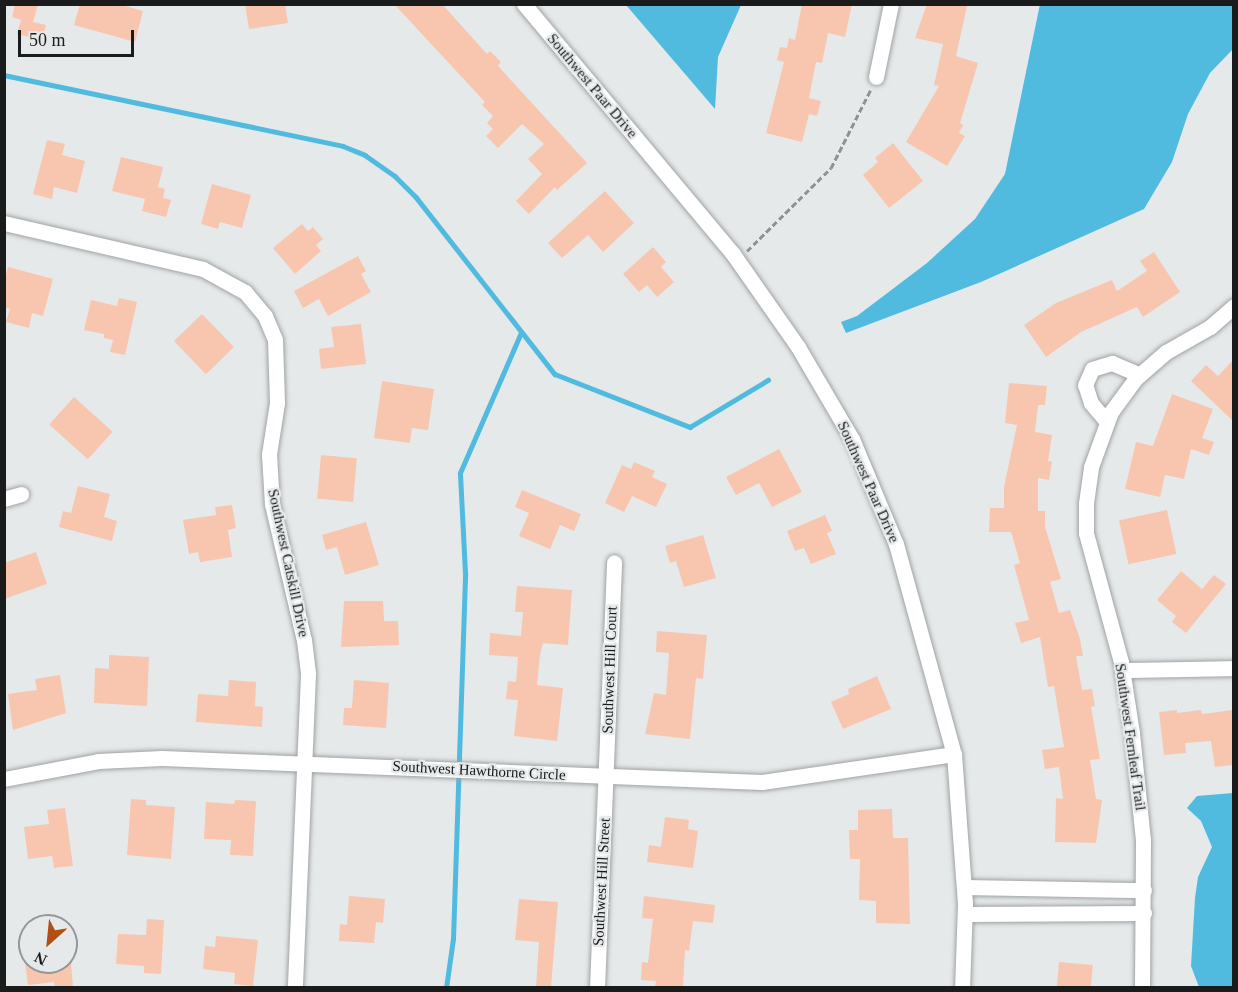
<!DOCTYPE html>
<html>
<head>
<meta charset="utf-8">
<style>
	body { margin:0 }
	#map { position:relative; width:1238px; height:992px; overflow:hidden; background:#e5e9ea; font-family:"Times New Roman",serif }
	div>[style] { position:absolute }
	.water>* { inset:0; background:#50badf }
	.stream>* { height:4.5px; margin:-2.25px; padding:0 2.25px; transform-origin:2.25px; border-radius:2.25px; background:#50badf }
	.building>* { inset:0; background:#f8c6af; transform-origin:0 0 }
	.path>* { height:3px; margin-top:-1.5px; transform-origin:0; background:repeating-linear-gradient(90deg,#8f9293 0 6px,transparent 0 9px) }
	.roads { filter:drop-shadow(0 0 2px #a0a3a5) drop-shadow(0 0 2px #a0a3a5) }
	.minor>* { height:15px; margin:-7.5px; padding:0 7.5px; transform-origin:7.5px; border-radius:7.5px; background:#fff }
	span { translate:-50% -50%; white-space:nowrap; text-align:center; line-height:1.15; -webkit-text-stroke:4.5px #e5e9ea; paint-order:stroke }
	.street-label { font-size:15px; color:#1a1b1b }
	.frame { position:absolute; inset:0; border:6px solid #1a1b1b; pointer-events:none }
	.north { position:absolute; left:18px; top:914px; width:60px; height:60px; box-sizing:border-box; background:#e5e9ea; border:2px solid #949797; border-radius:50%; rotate:207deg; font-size:16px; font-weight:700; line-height:24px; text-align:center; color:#1a1b1b }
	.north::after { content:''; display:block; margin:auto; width:21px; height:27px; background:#b24f14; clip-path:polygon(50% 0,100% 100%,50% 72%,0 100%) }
	.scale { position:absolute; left:18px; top:30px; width:116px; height:27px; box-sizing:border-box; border:3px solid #1a1b1b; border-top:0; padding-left:8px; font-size:18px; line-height:21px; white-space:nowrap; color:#1a1b1b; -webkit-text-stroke:4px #e5e9ea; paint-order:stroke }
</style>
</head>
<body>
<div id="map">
	<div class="water">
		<div style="clip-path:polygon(1040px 4px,1233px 5px,1233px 49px,1210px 73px,1188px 114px,1172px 162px,1144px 209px,981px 282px,846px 333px,841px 322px,857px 316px,927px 263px,975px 219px,1005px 174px)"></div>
		<div style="clip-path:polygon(626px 5px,741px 5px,718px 57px,715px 109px)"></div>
		<div style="clip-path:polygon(1233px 793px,1233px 987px,1199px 987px,1191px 966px,1195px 898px,1198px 877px,1212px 847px,1201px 821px,1187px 808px,1197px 796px)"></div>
	</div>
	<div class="stream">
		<div style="left:4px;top:75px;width:346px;rotate:11.8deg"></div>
		<div style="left:343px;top:146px;width:24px;rotate:22deg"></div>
		<div style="left:365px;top:155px;width:37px;rotate:35deg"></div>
		<div style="left:395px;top:176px;width:30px;rotate:45deg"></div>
		<div style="left:416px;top:197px;width:225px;rotate:51.9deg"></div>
		<div style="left:555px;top:374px;width:145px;rotate:21.4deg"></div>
		<div style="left:690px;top:427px;width:91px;rotate:-31.1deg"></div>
		<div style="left:446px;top:988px;width:49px;rotate:-81.9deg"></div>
		<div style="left:453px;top:939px;width:366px;rotate:-88.1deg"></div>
		<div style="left:465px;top:573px;width:100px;rotate:-92.9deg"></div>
		<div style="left:460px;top:473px;width:153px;rotate:-66.5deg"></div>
	</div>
	<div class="building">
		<div style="clip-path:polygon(15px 4px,38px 4px,33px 22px,46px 25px,42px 40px,17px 34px,21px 20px,12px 17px)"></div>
		<div style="clip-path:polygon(80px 4px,118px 4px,143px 11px,135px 42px,74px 25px)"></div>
		<div style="clip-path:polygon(245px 4px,285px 4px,288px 23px,249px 29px)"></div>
		<div style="clip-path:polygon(394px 4px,442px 4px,487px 54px,490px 51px,501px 62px,498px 66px,587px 163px,557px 190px,555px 187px,529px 214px,516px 201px,542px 174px,528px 159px,544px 144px,522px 124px,498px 148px,486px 136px,493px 129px,487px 123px,493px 116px,482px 105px,485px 102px)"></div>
		<div style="clip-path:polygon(802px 4px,852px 4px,845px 37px,828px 33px,822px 63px,816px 62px,809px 98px,821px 101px,817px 116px,809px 114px,802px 142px,766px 133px,784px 62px,777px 60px,780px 47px,787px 48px,789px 38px,795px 40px)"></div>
		<div style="clip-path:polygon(927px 4px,967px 6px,956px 56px,978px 63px,960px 123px,963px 125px,959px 133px,965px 136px,947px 166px,906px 142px,939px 86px,934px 85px,943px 44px,915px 38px)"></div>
		<div style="clip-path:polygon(47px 140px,65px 144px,62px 155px,85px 161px,77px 193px,54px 187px,52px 199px,33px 194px)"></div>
		<div style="clip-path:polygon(893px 143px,923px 181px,889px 208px,863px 175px,878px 162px,875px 158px)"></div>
		<div style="clip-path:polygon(121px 157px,163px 167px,158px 187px,165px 189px,163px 198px,171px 200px,166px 217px,142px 211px,145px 199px,112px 191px)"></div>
		<div style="clip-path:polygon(212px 184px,251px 195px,242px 228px,220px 222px,218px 229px,201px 224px)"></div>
		<div style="clip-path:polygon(605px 191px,634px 223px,603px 252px,588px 235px,562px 258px,548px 243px)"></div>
		<div style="clip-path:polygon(302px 224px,308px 231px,313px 227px,323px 239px,316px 245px,321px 251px,295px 274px,273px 248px)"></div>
		<div style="clip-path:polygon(653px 247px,666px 262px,661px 267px,674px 282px,657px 297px,647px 285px,639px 292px,623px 274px)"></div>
		<div style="clip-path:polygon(1154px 252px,1180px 292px,1143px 317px,1137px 307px,1081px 332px,1046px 357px,1024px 325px,1056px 303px,1112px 280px,1117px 291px,1147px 271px,1140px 261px)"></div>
		<div style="clip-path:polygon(358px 256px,366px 271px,361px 274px,371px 292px,328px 316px,319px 299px,303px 308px,294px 291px)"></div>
		<div style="clip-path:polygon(8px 267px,53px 279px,43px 316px,32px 313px,29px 328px,6px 322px,10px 309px,4px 307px,4px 282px)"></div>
		<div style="clip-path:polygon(119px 298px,137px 302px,125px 355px,110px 352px,113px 340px,104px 338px,104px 334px,84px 330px,91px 300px,117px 306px)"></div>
		<div style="left:202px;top:314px;width:46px;height:39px;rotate:46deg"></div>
		<div style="clip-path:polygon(361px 324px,366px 364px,321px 369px,319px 349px,334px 347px,331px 327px)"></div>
		<div style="clip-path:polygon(1233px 360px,1233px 421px,1191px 381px,1206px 365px,1218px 376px)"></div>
		<div style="clip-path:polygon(382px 381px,434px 389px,428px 430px,412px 428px,410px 443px,374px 438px)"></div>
		<div style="clip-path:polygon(1009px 383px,1047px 386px,1045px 405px,1038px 405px,1035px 432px,1052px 435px,1048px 461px,1052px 462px,1049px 480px,1038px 478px,1038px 511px,1045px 511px,1045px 527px,1061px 579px,1050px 582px,1059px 613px,1070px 610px,1080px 639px,1083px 656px,1076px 656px,1082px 690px,1092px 689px,1095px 706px,1091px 707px,1100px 759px,1090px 760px,1096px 799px,1102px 800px,1096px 843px,1055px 842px,1056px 798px,1063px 799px,1059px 767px,1045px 769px,1042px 750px,1064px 747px,1054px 686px,1048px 687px,1040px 637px,1021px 643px,1015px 623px,1029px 620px,1014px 565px,1020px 563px,1011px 532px,989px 532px,990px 508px,1004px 508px,1004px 487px,1017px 425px,1005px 423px)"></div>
		<div style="clip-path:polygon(1172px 394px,1213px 409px,1202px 438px,1214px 442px,1209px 455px,1191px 449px,1184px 479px,1165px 475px,1160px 497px,1125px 489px,1136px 442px,1153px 446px)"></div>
		<div style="left:74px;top:397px;width:52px;height:37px;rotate:42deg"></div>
		<div style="clip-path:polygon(779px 449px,802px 492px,772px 507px,759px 483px,736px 495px,726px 477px)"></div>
		<div style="left:321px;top:455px;width:36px;height:44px;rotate:5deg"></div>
		<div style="clip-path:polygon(634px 462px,655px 471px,652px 477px,667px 484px,656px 507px,632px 496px,624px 512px,605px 503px,622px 465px,631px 469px)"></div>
		<div style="clip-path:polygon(78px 486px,110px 494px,104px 517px,117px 521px,112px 541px,59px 527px,63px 511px,71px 513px)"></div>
		<div style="clip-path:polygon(522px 490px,581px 514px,574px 531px,560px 525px,550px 549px,519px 536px,529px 513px,515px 507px)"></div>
		<div style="clip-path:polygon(232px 505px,236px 528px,228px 530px,232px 557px,200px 562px,198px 552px,189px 554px,183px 520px,216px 515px,215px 507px)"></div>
		<div style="left:1167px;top:510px;width:45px;height:49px;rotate:78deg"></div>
		<div style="clip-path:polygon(825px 515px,832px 531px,827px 533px,836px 554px,811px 564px,804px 548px,795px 551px,787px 531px)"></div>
		<div style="clip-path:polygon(366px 522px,379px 565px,345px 575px,337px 547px,326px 550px,322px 535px)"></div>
		<div style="clip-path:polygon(703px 535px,716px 578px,684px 587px,676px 561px,670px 563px,665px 546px)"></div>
		<div style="clip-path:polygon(36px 552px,47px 584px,4px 599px,4px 563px)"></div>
		<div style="clip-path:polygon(1181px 571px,1202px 589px,1214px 575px,1226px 584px,1186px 633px,1172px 622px,1176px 616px,1157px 600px)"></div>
		<div style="clip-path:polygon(517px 586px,572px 590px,568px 645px,543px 643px,540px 655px,537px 685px,563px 688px,557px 741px,514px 736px,518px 700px,506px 699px,508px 681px,516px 682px,518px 657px,489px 655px,490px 633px,521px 636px,523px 612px,515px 612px)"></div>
		<div style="clip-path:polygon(344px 601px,383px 601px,384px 621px,398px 621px,399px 645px,341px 647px)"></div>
		<div style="clip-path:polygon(657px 631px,707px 635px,703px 679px,696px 678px,690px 739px,645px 734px,654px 693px,666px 695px,669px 653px,656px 652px)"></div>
		<div style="clip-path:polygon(109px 655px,149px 657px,147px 706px,94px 703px,95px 668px,109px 669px)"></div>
		<div style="clip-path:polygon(60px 675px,66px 713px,13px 730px,8px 694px,37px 690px,35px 679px)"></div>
		<div style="clip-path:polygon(877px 676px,891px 709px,843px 729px,831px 702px,849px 694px,848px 689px)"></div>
		<div style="clip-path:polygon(229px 680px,256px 682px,255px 706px,263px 707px,262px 727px,196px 722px,198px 694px,228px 696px)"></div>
		<div style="clip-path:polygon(354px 680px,389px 683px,386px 728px,343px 725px,344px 708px,352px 708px)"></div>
		<div style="clip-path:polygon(1177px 710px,1177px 713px,1201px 710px,1202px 714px,1233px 710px,1233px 765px,1215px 767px,1211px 741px,1185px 743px,1186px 753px,1164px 755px,1159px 712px)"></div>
		<div style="clip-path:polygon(131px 799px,146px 800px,146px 805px,175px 807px,171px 859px,127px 855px)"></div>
		<div style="clip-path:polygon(235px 800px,256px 801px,253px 856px,230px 855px,231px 840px,204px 839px,206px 802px,234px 804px)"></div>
		<div style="clip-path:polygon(65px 808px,73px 866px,54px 868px,52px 856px,28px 859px,24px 827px,49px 824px,47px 810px)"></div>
		<div style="clip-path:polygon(892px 809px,893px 838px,908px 838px,910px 924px,876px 923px,876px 901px,859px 900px,860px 859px,850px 859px,849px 830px,858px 830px,858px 810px)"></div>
		<div style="clip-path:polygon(665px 817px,689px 820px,688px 829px,698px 831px,693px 868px,647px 862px,649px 845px,661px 847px)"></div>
		<div style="clip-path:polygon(349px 896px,385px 899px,383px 923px,376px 922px,374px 943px,339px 941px,340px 924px,347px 925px)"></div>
		<div style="clip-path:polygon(644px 896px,715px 905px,713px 923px,693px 921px,689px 951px,685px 950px,683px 987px,655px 987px,656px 981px,641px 980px,642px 962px,648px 963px,653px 919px,642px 918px)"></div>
		<div style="clip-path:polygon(519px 899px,558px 902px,551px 987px,536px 987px,539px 942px,515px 940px)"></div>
		<div style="clip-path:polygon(147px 919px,164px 920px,161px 974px,144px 973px,144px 966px,116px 964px,118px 934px,146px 935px)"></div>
		<div style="clip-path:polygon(216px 936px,258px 940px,253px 986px,234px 984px,235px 973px,203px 969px,205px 946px,215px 947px)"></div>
		<div style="clip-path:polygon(25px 962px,71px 962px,73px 987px,55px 987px,54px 982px,28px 985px)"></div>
		<div style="left:1059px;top:962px;width:34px;height:25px;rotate:5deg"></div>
	</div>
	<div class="path">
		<div style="left:747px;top:251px;width:118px;rotate:-44.7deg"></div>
		<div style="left:831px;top:168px;width:89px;rotate:-63.1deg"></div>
	</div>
	<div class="roads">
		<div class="minor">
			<div style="left:524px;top:4px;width:326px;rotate:50.1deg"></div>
			<div style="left:733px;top:254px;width:113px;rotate:55deg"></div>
			<div style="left:798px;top:347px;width:107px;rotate:59.6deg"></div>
			<div style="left:852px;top:439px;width:114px;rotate:67.3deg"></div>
			<div style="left:896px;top:544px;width:218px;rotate:74.6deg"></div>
			<div style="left:954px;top:754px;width:150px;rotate:85.8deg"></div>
			<div style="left:965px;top:904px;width:84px;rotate:92deg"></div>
			<div style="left:876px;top:77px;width:75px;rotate:-78.4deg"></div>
			<div style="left:4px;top:223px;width:204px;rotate:13deg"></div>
			<div style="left:203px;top:269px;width:48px;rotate:28.7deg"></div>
			<div style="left:245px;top:292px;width:31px;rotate:50deg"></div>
			<div style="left:265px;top:316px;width:25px;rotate:67deg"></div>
			<div style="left:275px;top:339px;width:64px;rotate:88.2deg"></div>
			<div style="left:277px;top:403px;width:52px;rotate:98.9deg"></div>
			<div style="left:269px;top:454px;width:50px;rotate:86.6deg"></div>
			<div style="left:272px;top:504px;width:140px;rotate:76.8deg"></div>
			<div style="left:304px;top:640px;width:34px;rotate:83deg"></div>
			<div style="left:308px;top:674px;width:314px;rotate:92.4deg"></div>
			<div style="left:1107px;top:422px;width:25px;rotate:-130deg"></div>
			<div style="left:1091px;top:403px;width:19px;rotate:-108deg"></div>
			<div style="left:1085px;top:385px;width:17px;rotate:-66deg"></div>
			<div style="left:1092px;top:369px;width:21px;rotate:-17deg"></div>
			<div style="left:1112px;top:363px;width:30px;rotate:23deg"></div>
			<div style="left:4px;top:499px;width:18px;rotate:-16deg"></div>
			<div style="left:1122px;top:670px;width:112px;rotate:-1deg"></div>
			<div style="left:4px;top:779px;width:96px;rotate:-10.8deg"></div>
			<div style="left:98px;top:761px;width:64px;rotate:-2.7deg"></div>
			<div style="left:162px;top:758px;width:600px;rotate:2.29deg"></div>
			<div style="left:762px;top:782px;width:194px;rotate:-8.3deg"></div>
			<div style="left:964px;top:887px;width:180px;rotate:1deg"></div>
			<div style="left:965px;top:914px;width:179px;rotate:-0.3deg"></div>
			<div style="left:597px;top:988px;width:426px;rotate:-87.7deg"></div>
			<div style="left:1142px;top:988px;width:148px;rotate:-89.6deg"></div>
			<div style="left:1143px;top:840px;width:108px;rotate:-95.9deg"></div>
			<div style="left:1132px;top:733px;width:72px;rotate:-98.8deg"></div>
			<div style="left:1121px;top:662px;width:134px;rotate:-105.2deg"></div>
			<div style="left:1086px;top:533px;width:30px;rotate:-90deg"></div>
			<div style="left:1086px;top:503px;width:36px;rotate:-82deg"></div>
			<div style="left:1091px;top:467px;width:59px;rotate:-70deg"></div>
			<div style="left:1111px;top:412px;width:42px;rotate:-53.7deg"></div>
			<div style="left:1136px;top:378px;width:40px;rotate:-41deg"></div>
			<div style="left:1166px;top:352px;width:51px;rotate:-29.6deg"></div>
			<div style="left:1210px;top:327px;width:32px;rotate:-41deg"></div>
		</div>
	</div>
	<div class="street-label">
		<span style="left:592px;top:86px;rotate:50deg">Southwest Paar Drive</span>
		<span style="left:868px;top:482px;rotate:66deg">Southwest Paar Drive</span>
		<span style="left:288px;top:563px;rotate:78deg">Southwest Catskill Drive</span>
		<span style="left:610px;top:670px;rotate:-88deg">Southwest Hill Court</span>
		<span style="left:1130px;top:737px;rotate:82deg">Southwest Fernleaf Trail</span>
		<span style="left:479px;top:771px;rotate:3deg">Southwest Hawthorne Circle</span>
		<span style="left:602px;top:882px;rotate:-87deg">Southwest Hill Street</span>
	</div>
	<div class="frame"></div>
	<div class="north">N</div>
	<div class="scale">50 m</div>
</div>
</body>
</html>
